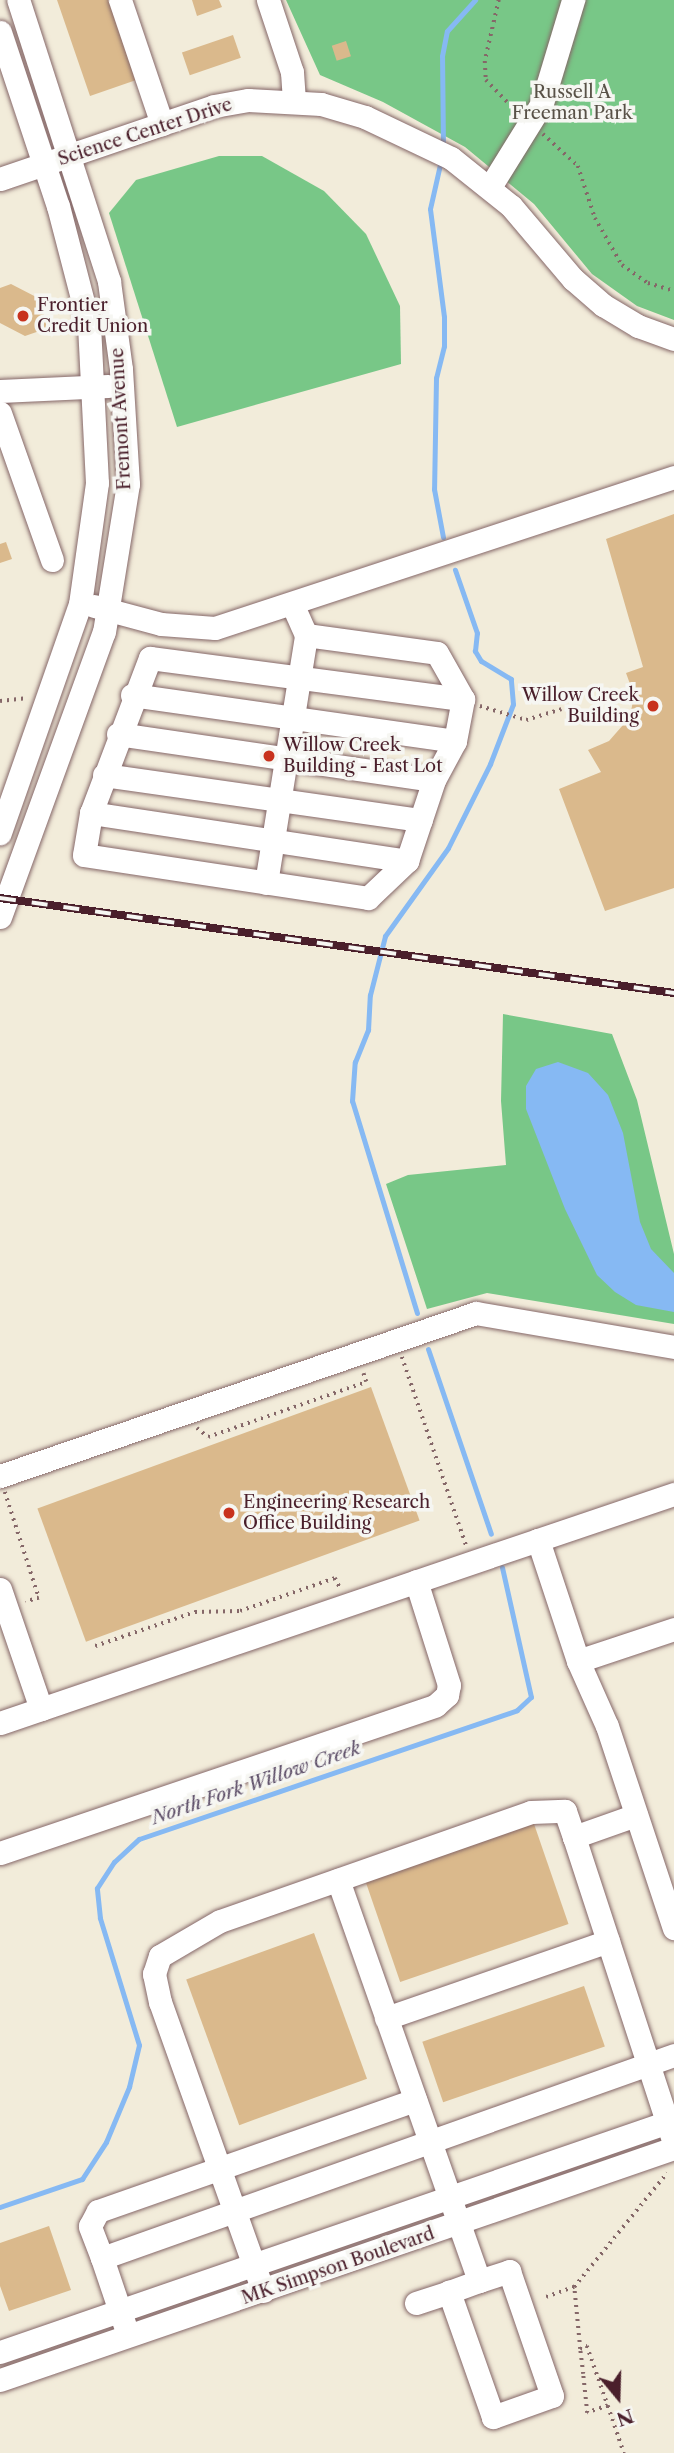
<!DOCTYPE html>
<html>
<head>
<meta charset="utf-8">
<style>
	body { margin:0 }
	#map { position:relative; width:674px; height:2453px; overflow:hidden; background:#f2ecda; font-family:"Libre Caslon Text",serif }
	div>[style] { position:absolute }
	.green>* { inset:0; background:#78c787 }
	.water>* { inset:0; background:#86b9f3 }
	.stream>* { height:5px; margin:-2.5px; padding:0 2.5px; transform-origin:2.5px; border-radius:2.5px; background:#86b9f3 }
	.building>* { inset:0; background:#dab98c; transform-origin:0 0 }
	.path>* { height:3.5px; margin-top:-1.75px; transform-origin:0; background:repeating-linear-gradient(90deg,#856768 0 2px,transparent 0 7px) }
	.roads { filter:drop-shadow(0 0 2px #856768) drop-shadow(0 0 2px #856768) }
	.minor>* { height:23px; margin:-11.5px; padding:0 11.5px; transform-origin:11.5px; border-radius:11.5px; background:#fff }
	.rail>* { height:8px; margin-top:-4px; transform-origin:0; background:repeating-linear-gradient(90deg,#f6f6f2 0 16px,#4a1f2b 0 32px); box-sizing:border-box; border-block:2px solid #4a1f2b }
	.dots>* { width:19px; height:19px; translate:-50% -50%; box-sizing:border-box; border:4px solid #f6f6f2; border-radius:50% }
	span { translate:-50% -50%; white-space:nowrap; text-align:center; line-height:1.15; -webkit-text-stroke:7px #f6f6f2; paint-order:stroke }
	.park-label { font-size:18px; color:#585147 }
	.street-label { font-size:18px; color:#4a1f2b }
	.poi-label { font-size:18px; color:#4a1f2b }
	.left { translate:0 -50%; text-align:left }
	.right { translate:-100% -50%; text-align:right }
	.water-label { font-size:19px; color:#5c4d67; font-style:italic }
	.north { position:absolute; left:583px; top:2362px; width:70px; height:70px; -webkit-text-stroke:5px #f6f6f2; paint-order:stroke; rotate:161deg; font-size:19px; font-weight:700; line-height:28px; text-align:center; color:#4a1f2b }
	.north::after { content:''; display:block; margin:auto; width:24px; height:32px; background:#4a1f2b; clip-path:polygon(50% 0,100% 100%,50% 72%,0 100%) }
</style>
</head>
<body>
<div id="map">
	<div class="green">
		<div style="clip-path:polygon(286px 0,674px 0,674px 320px,637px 306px,592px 274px,534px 204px,465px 147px,383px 102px,320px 75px)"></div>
		<div style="clip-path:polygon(219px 156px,262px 156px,324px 191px,366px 234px,400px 306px,401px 364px,177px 427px,109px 213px,136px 180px)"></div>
		<div style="clip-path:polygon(503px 1014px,612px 1034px,637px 1100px,674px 1254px,674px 1324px,487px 1293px,427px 1309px,386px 1184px,408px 1175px,506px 1165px,501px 1101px)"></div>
	</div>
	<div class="water">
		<div style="clip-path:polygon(558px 1062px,588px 1073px,608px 1095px,623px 1133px,640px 1222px,651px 1249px,674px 1273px,674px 1312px,636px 1305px,615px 1292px,597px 1275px,565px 1209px,526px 1109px,526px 1086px,536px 1069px)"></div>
	</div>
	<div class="stream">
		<div style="left:443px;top:147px;width:91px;rotate:-90.6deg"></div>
		<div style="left:442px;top:56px;width:25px;rotate:-79deg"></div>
		<div style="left:447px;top:31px;width:42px;rotate:-47.9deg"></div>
		<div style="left:441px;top:160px;width:50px;rotate:102.7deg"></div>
		<div style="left:430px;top:209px;width:109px;rotate:82.6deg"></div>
		<div style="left:444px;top:317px;width:29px;rotate:90deg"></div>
		<div style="left:444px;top:346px;width:33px;rotate:104deg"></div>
		<div style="left:436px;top:378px;width:111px;rotate:91deg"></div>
		<div style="left:434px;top:489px;width:49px;rotate:79.4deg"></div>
		<div style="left:417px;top:1313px;width:222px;rotate:-107deg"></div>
		<div style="left:352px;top:1101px;width:39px;rotate:-86deg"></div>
		<div style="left:355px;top:1062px;width:35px;rotate:-68deg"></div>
		<div style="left:368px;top:1030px;width:35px;rotate:-87deg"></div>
		<div style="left:370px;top:995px;width:61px;rotate:-75.7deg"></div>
		<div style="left:385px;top:936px;width:108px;rotate:-54.4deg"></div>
		<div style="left:448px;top:848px;width:94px;rotate:-63.4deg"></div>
		<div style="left:490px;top:764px;width:64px;rotate:-69deg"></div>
		<div style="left:513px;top:704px;width:25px;rotate:-95deg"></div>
		<div style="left:511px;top:679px;width:35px;rotate:-149deg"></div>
		<div style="left:481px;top:661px;width:12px;rotate:-121deg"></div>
		<div style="left:475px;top:651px;width:18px;rotate:-84deg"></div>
		<div style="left:477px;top:633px;width:67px;rotate:-109.2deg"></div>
		<div style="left:428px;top:1349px;width:195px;rotate:71.2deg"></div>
		<div style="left:0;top:2207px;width:87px;rotate:-18.9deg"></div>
		<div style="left:82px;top:2179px;width:44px;rotate:-57deg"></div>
		<div style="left:106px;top:2142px;width:60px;rotate:-67.3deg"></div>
		<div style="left:129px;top:2087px;width:43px;rotate:-76.6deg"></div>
		<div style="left:139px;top:2045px;width:133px;rotate:-107.1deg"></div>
		<div style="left:100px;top:1918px;width:30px;rotate:-96deg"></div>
		<div style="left:97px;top:1888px;width:31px;rotate:-57deg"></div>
		<div style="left:114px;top:1862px;width:34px;rotate:-43deg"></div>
		<div style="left:139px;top:1839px;width:399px;rotate:-18.8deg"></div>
		<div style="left:517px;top:1710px;width:19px;rotate:-43deg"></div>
		<div style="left:531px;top:1697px;width:133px;rotate:-102.6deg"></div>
	</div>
	<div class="building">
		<div style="clip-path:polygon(57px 0,115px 0,142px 78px,90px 96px)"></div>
		<div style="clip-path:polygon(192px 0,219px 0,222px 7px,197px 16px)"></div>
		<div style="left:233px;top:35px;width:24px;height:54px;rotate:71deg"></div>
		<div style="left:346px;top:41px;width:16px;height:15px;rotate:72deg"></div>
		<div style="clip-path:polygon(11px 284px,42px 300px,39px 306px,51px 327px,25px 336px,0 323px,0 288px)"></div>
		<div style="clip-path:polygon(674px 514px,674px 888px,605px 911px,559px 789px,601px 772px,588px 750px,609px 741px,630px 717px,634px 695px,626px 673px,643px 667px,606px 539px)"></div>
		<div style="clip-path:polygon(6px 542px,12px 559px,0 563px,0 544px)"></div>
		<div style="left:371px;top:1387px;width:142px;height:355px;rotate:70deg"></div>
		<div style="left:533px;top:1821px;width:109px;height:178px;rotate:71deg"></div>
		<div style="left:314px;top:1933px;width:155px;height:136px;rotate:70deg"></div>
		<div style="left:584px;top:1986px;width:64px;height:171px;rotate:71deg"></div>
		<div style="clip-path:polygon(49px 2226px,71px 2290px,9px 2311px,0 2286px,0 2243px)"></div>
	</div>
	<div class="path">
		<div style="left:499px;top:0;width:63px;rotate:102.9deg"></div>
		<div style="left:485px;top:61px;width:19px;rotate:87deg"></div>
		<div style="left:486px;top:80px;width:43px;rotate:45.9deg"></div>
		<div style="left:543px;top:134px;width:47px;rotate:42.4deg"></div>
		<div style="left:578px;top:166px;width:55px;rotate:71.9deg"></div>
		<div style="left:595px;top:218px;width:54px;rotate:60.1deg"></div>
		<div style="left:622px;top:265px;width:32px;rotate:35deg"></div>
		<div style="left:648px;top:283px;width:27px;rotate:17deg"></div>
		<div style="left:0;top:701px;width:28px;rotate:-6deg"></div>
		<div style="left:480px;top:706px;width:48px;rotate:16.9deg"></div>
		<div style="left:526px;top:720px;width:37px;rotate:-17deg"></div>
		<div style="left:402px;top:1357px;width:199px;rotate:71.2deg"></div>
		<div style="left:197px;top:1428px;width:14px;rotate:39deg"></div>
		<div style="left:208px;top:1437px;width:167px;rotate:-19.2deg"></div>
		<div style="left:366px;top:1382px;width:9px;rotate:-108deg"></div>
		<div style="left:5px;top:1492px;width:111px;rotate:72.2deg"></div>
		<div style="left:39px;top:1598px;width:14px;rotate:163deg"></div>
		<div style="left:95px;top:1646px;width:106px;rotate:-18.8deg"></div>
		<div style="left:195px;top:1612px;width:45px;rotate:-1.3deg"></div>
		<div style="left:240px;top:1611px;width:101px;rotate:-19.2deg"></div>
		<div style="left:335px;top:1578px;width:11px;rotate:63deg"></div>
		<div style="left:546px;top:2297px;width:30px;rotate:-20deg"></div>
		<div style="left:580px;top:2349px;width:8px;rotate:-23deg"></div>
		<div style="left:587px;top:2346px;width:64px;rotate:70.7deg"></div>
		<div style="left:608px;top:2406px;width:22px;rotate:162deg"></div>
		<div style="left:587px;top:2413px;width:39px;rotate:-96deg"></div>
		<div style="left:583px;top:2374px;width:25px;rotate:-97deg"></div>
		<div style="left:580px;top:2349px;width:62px;rotate:-95.5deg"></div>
		<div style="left:574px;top:2287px;width:147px;rotate:-50.8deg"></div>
		<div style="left:608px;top:2406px;width:50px;rotate:71.2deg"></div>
	</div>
	<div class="roads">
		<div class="minor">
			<div style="left:120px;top:0;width:131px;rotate:71.3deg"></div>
			<div style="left:268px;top:0;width:76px;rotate:71.6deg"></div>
			<div style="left:292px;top:72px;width:27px;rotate:86deg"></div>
			<div style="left:0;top:32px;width:183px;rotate:71.6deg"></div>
			<div style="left:58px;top:206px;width:123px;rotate:75.4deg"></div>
			<div style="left:89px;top:325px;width:158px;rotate:87.1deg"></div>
			<div style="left:97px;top:483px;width:122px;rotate:98deg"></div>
			<div style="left:80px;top:604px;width:243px;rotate:109.3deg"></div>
			<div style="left:0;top:179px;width:226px;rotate:-18.8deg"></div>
			<div style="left:214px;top:106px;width:35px;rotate:-10deg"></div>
			<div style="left:248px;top:100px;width:73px;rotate:3.1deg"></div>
			<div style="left:321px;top:104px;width:46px;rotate:16.5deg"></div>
			<div style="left:365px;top:117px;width:95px;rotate:25.5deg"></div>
			<div style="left:451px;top:158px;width:77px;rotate:38.7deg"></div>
			<div style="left:511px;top:206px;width:96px;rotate:49.7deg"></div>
			<div style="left:573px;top:279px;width:40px;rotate:41deg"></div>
			<div style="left:603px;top:305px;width:41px;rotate:31deg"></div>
			<div style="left:638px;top:326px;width:38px;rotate:20deg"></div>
			<div style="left:490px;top:187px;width:99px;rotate:-58.2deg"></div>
			<div style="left:542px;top:103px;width:108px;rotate:-73.2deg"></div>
			<div style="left:0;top:391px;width:108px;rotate:-2.7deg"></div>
			<div style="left:0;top:413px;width:156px;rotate:70.5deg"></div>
			<div style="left:94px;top:606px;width:69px;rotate:15deg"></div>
			<div style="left:161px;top:624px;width:54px;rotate:4.2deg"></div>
			<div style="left:215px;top:628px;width:483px;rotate:-18.2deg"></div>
			<div style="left:306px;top:635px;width:132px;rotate:7.8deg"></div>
			<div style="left:437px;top:653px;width:53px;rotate:60.5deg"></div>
			<div style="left:463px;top:699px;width:43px;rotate:100.8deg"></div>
			<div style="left:455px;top:741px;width:44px;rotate:118.3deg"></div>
			<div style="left:434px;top:780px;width:85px;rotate:108.4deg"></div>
			<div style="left:407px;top:861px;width:54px;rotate:136.5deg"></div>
			<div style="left:368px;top:898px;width:287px;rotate:-171.4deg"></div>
			<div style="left:84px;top:855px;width:43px;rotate:-80.5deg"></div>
			<div style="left:91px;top:813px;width:166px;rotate:-69.2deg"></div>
			<div style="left:150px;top:658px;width:316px;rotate:7.5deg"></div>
			<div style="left:132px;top:695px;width:326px;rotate:8.1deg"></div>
			<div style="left:118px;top:734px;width:319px;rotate:8.3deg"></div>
			<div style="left:104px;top:775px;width:320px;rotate:8.1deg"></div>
			<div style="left:91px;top:813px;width:320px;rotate:8.6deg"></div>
			<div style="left:266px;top:883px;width:251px;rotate:-80.8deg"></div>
			<div style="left:306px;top:635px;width:34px;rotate:-114deg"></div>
			<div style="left:0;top:917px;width:303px;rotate:-70deg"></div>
			<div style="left:104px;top:632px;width:150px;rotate:-80.8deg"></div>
			<div style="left:128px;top:484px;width:115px;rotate:-93.5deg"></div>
			<div style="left:121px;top:369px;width:89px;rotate:-97.8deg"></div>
			<div style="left:109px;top:281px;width:295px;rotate:-107.9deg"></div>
			<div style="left:0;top:1476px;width:503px;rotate:-18.9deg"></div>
			<div style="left:476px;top:1313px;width:201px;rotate:9.7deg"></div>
			<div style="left:538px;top:1540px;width:144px;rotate:-18.7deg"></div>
			<div style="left:0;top:1589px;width:127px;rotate:71.1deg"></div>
			<div style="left:578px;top:1661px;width:71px;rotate:66deg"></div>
			<div style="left:607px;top:1726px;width:213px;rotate:71.7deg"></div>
			<div style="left:0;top:1723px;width:568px;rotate:-18.79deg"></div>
			<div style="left:538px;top:1540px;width:127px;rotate:71.7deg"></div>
			<div style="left:578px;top:1661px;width:101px;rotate:-18.4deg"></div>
			<div style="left:636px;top:1815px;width:66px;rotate:160.5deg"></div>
			<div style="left:574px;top:1837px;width:316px;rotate:71.9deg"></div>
			<div style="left:0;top:1853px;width:460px;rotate:-18.7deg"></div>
			<div style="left:436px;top:1705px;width:15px;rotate:-42deg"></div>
			<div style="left:447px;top:1695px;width:10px;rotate:-79deg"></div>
			<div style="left:449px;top:1685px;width:109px;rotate:-107.6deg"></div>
			<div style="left:338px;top:1880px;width:425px;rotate:70.6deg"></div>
			<div style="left:479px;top:2281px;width:32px;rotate:-18deg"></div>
			<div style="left:509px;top:2271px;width:132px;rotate:71deg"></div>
			<div style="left:552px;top:2396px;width:63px;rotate:160.4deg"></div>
			<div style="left:493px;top:2417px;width:133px;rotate:-109.4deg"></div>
			<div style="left:449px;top:2292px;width:32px;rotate:-20deg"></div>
			<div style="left:386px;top:2018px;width:235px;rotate:-19.1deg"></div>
			<div style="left:102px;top:2258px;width:34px;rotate:-111deg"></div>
			<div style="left:90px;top:2226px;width:17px;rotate:-62deg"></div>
			<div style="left:98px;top:2211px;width:336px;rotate:-19.3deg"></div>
			<div style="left:263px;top:2291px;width:307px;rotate:-109.6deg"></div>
			<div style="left:160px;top:2002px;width:29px;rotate:-102deg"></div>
			<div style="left:154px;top:1974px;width:19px;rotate:-72deg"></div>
			<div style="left:160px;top:1956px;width:69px;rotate:-30.3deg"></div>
			<div style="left:220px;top:1921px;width:330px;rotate:-19.3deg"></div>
			<div style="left:531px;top:1812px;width:34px;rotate:-2deg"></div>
			<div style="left:565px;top:1811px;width:28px;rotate:71deg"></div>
			<div style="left:416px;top:2303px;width:35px;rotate:-18deg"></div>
			<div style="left:125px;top:2326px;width:72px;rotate:-108.7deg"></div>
			<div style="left:102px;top:2258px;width:607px;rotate:-19.54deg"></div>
			<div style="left:0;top:2352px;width:713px;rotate:-18.99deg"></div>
			<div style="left:0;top:2380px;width:713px;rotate:-18.99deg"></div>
		</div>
	</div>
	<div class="rail">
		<div style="left:0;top:898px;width:681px;rotate:8.02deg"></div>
	</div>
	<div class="dots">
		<div style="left:23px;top:316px;background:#c8321e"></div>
		<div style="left:653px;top:706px;background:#c8321e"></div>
		<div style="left:269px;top:756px;background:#c8321e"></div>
		<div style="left:229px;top:1513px;background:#c8321e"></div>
	</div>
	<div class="park-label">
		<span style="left:572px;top:103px">Russell A<br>Freeman Park</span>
	</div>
	<div class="street-label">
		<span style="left:145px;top:132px;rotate:-18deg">Science Center Drive</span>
		<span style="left:121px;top:419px;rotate:-93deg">Fremont Avenue</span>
		<span style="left:338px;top:2266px;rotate:-19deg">MK Simpson Boulevard</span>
	</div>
	<div class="poi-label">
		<span class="left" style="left:37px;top:316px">Frontier<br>Credit Union</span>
		<span class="right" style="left:639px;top:706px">Willow Creek<br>Building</span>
		<span class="left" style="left:283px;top:756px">Willow Creek<br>Building - East Lot</span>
		<span class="left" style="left:243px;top:1513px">Engineering Research<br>Office Building</span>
	</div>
	<div class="water-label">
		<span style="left:256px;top:1783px;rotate:-19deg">North Fork Willow Creek</span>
	</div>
	<div class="north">N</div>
</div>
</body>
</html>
